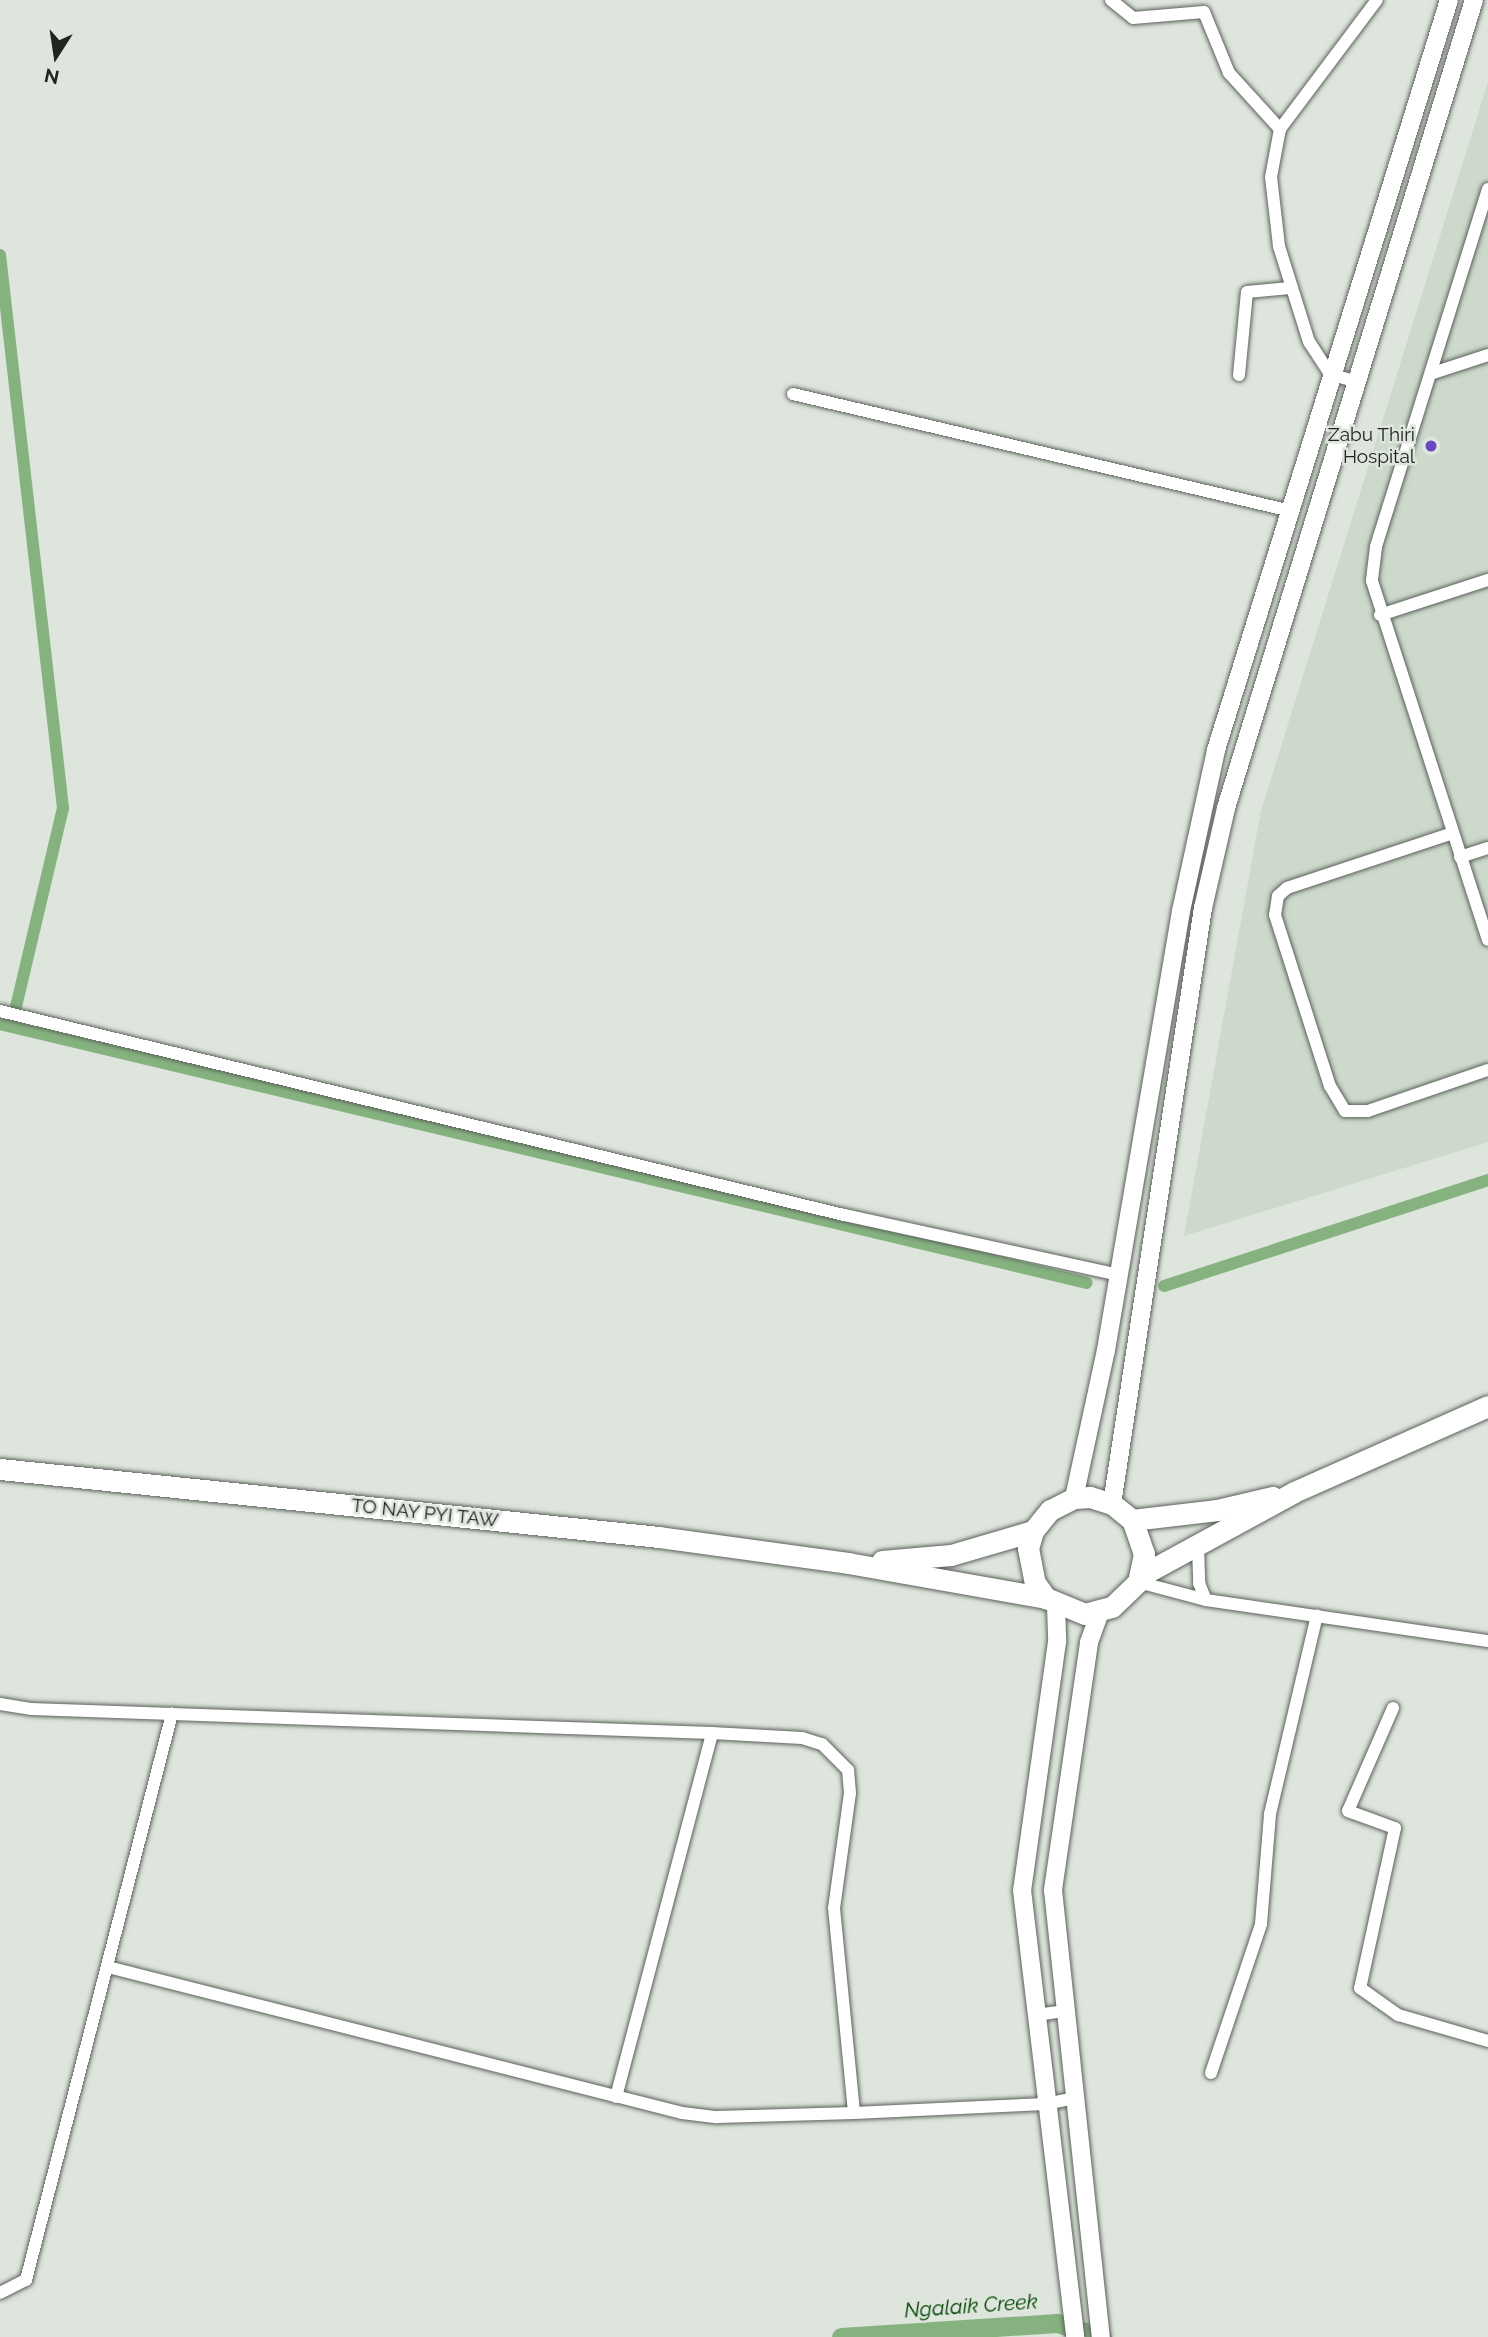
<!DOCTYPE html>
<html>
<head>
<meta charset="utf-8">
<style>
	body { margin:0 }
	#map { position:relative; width:1488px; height:2337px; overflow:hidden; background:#dde5dc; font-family:Raleway,sans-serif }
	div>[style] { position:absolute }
	.built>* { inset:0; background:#ccd9cb }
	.canal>* { height:12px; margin:-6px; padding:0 6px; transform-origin:6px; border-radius:6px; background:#86b280 }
	.river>* { height:19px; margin:-9.5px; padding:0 9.5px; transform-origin:9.5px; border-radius:9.5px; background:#86b280 }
	.roads { filter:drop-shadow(0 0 2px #5b615a) drop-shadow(0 0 2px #5b615a) }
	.street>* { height:12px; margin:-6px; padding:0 6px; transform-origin:6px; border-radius:6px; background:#fff }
	.secondary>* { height:18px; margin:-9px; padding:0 9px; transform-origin:9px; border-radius:9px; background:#fff }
	.primary>* { height:21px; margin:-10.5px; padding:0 10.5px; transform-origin:10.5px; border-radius:10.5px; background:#fff }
	.dots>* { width:19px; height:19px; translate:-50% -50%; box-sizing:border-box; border:4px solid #dde5dc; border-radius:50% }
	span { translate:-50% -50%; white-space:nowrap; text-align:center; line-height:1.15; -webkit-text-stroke:5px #dde5dc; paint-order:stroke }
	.poi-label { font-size:19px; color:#212421 }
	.right { translate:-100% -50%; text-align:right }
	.street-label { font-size:19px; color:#212421 }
	.water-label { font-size:21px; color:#014400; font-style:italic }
	.north { position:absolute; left:21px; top:21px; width:70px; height:70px; -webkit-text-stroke:5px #dde5dc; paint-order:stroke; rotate:192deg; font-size:19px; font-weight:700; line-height:28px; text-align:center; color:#212421 }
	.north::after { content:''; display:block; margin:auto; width:24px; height:32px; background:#212421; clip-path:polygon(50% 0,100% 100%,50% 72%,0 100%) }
</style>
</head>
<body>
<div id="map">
	<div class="built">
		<div style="clip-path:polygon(1488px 82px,1488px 1142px,1184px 1236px,1261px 811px)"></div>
	</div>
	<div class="canal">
		<div style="left:0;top:255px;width:557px;rotate:83.5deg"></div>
		<div style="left:63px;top:808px;width:221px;rotate:103.3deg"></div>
		<div style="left:0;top:1024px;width:1117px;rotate:13.4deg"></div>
		<div style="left:1164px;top:1286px;width:341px;rotate:-18.1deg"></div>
	</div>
	<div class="river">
		<div style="left:841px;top:2337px;width:216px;rotate:-3.7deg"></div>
		<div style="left:1057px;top:2323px;width:47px;rotate:17.3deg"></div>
	</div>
	<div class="roads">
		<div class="street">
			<div style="left:1111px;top:0;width:28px;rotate:39deg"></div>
			<div style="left:1133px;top:18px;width:71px;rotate:-4.8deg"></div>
			<div style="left:1204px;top:12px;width:66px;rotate:67.7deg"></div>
			<div style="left:1229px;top:73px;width:76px;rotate:47.7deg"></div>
			<div style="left:1488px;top:189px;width:375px;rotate:107.4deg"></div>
			<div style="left:1376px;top:547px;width:34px;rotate:97deg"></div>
			<div style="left:1372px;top:581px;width:377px;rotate:72.1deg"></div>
			<div style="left:1433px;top:373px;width:58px;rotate:-18.1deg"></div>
			<div style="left:1239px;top:375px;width:83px;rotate:-84.5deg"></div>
			<div style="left:1247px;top:292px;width:43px;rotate:-5.3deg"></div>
			<div style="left:1354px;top:381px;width:25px;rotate:-164deg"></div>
			<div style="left:1330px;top:374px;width:38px;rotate:-123deg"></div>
			<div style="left:1309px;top:342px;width:101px;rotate:-107.4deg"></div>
			<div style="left:1279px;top:246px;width:69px;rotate:-96.6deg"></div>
			<div style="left:1271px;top:177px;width:49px;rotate:-79.4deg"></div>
			<div style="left:1280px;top:129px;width:161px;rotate:-53.1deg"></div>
			<div style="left:793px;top:394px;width:512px;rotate:13.22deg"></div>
			<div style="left:1380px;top:615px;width:114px;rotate:-18deg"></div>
			<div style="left:1453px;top:833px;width:175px;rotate:161.7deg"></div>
			<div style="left:1287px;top:888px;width:12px;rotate:138deg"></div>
			<div style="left:1278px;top:896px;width:19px;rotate:99deg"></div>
			<div style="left:1275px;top:915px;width:180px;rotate:72.2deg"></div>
			<div style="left:1330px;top:1086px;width:29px;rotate:59deg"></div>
			<div style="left:1345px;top:1111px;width:23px"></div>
			<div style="left:1368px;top:1111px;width:127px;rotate:-18.9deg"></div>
			<div style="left:1460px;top:857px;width:29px;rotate:-18deg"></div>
			<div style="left:0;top:1011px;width:868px;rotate:13.59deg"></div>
			<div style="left:844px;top:1215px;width:281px;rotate:12.3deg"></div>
			<div style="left:1198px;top:1547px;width:36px;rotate:88deg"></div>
			<div style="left:1199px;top:1583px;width:18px;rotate:68deg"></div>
			<div style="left:1138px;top:1582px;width:70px;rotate:14.8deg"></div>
			<div style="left:1206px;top:1600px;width:285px;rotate:8.3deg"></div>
			<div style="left:0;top:1704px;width:31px;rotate:9deg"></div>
			<div style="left:31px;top:1709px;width:681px;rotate:2.02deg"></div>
			<div style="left:712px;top:1733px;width:90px;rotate:3.2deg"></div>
			<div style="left:802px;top:1738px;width:21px;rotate:17deg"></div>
			<div style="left:822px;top:1744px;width:37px;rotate:45deg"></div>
			<div style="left:848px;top:1770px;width:23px;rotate:85deg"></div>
			<div style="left:850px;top:1793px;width:116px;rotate:97.9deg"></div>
			<div style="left:834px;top:1908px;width:206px;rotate:84.4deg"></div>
			<div style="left:1393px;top:1708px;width:112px;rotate:113.6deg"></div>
			<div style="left:1348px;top:1811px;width:50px;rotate:19.9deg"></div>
			<div style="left:1395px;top:1828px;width:164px;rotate:102.3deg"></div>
			<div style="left:1360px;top:1988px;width:47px;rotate:35.4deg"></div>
			<div style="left:1398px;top:2015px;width:94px;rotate:16.1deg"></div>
			<div style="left:108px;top:1967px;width:592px;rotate:14.27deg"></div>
			<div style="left:682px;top:2113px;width:35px;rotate:7deg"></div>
			<div style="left:717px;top:2117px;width:137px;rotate:-1.7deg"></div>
			<div style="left:854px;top:2113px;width:191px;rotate:-2.7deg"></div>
			<div style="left:1045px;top:2104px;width:32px;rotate:-11deg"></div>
			<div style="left:1036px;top:2015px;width:30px;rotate:-8deg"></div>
			<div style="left:1211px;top:2073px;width:157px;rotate:-71.4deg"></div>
			<div style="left:1261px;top:1924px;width:110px;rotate:-85.3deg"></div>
			<div style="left:1270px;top:1814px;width:204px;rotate:-76.7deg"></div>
			<div style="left:616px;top:2097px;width:376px;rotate:-75.2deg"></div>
			<div style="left:0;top:2293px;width:29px;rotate:-27deg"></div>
			<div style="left:26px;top:2280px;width:585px;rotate:-75.54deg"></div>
		</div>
		<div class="secondary">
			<div style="left:1074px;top:1498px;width:151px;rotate:-77.8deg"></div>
			<div style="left:1106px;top:1350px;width:445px;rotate:-80.3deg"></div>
			<div style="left:1181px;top:911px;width:165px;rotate:-77.7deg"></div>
			<div style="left:1216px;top:750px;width:785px;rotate:-72.74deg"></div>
			<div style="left:1112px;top:1504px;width:603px;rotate:-81.32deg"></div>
			<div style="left:1203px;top:908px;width:103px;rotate:-77deg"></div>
			<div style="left:1226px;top:808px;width:845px;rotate:-72.94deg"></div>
			<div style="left:1056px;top:1606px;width:36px;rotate:88deg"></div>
			<div style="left:1057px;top:1642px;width:250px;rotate:98deg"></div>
			<div style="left:1022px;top:1890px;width:450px;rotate:83.2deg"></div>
			<div style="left:1100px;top:1612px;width:33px;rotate:110deg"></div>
			<div style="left:1089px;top:1643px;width:250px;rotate:98.3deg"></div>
			<div style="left:1053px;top:1890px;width:450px;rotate:83.9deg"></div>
		</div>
		<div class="primary">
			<div style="left:0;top:1469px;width:662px;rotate:5.89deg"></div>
			<div style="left:659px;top:1537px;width:191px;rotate:7.8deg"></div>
			<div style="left:848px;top:1563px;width:201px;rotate:10deg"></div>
			<div style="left:1046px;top:1598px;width:42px;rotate:22.3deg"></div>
			<div style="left:1085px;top:1614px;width:28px;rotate:-15deg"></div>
			<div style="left:1112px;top:1607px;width:36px;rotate:-44deg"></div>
			<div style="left:1138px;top:1582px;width:29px;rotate:-78deg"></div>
			<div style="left:1144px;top:1554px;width:36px;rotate:-109deg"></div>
			<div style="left:1132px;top:1520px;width:26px;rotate:-141deg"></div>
			<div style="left:1112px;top:1504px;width:23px;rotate:-162deg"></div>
			<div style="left:1090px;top:1497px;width:16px;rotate:176deg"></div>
			<div style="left:1074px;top:1498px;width:27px;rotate:153deg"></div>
			<div style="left:1050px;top:1510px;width:27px;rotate:129deg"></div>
			<div style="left:1033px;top:1531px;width:18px;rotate:106deg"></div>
			<div style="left:1028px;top:1548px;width:36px;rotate:79deg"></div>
			<div style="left:1035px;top:1583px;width:19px;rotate:54deg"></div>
			<div style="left:1132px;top:1520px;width:86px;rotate:-6.7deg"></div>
			<div style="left:1217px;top:1510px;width:57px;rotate:-13.3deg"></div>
			<div style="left:882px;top:1561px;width:69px;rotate:-5deg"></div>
			<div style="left:951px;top:1555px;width:85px;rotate:-16.3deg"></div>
			<div style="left:1142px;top:1575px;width:173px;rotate:-28.6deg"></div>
			<div style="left:1294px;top:1492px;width:212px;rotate:-23.9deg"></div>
		</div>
	</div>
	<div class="dots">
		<div style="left:1431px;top:446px;background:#6a47c0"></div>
	</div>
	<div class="poi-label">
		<span class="right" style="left:1415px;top:446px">Zabu Thiri<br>Hospital</span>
	</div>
	<div class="street-label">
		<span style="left:425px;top:1513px;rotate:6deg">TO NAY PYI TAW</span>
	</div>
	<div class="water-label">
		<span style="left:971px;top:2306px;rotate:-4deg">Ngalaik Creek</span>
	</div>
	<div class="north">N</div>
</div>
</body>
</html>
